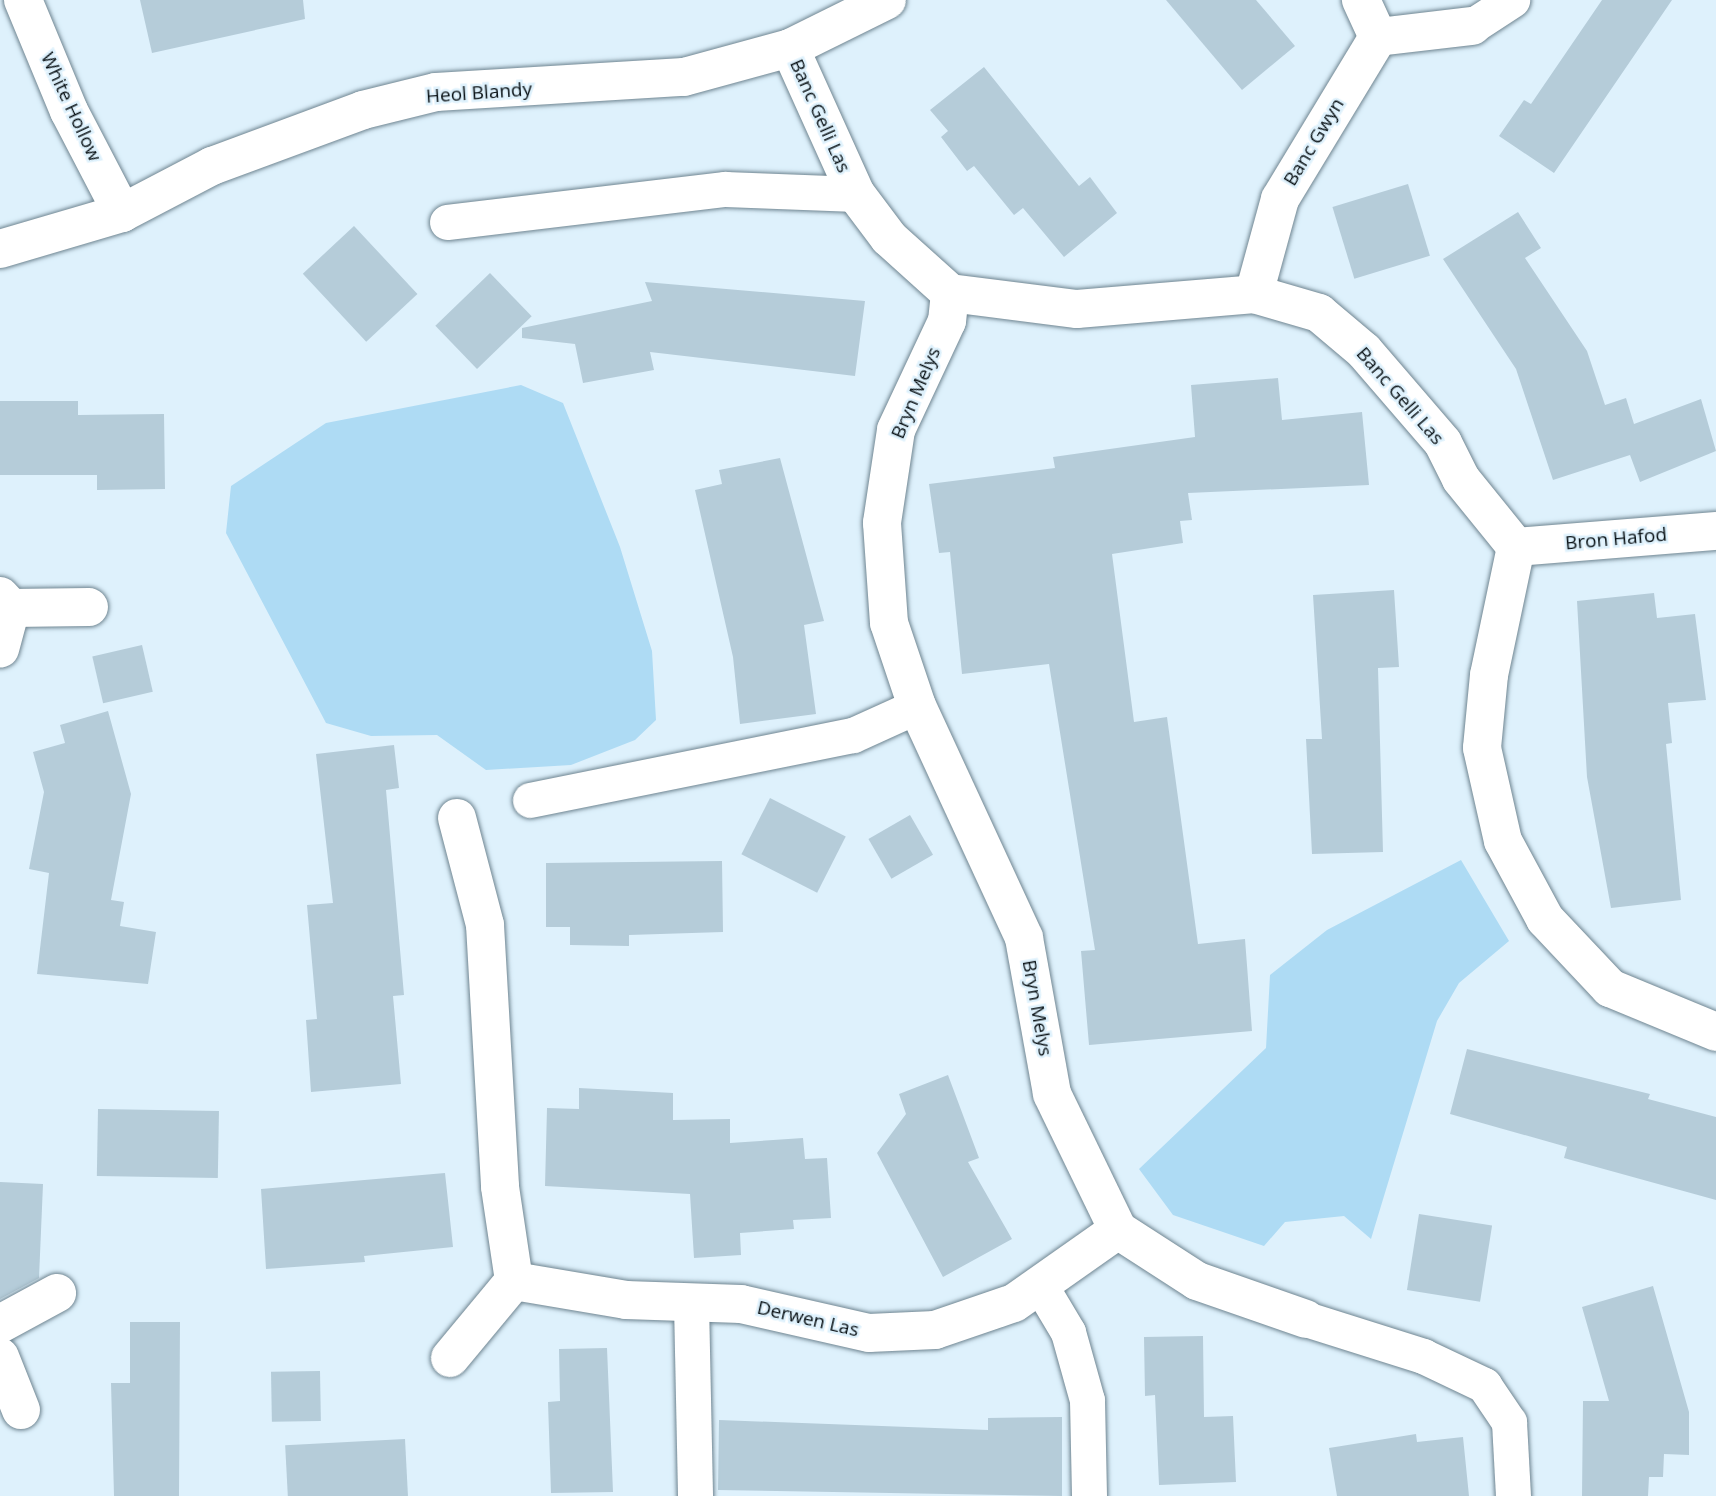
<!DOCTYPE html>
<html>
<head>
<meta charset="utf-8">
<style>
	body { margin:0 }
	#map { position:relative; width:1716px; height:1496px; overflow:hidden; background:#def1fc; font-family:"Open Sans",sans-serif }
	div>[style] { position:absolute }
	.green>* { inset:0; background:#aedbf4 }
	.building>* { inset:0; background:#b5ccd9; transform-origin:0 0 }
	.roads { filter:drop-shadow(0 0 2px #6f8591) drop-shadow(0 0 2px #6f8591) }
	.lane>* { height:35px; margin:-17.5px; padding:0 17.5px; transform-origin:17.5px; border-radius:17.5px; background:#fff }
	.street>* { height:38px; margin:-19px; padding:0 19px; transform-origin:19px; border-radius:19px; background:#fff }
	.secondary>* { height:38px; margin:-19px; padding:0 19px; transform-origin:19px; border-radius:19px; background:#fff }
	span { translate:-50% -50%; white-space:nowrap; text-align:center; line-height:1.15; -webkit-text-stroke:5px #def1fc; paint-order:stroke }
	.street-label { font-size:19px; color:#091115 }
</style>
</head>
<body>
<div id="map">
	<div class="green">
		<div style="clip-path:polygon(521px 385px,563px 403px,620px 547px,652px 651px,656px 720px,635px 740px,571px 765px,486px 770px,437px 735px,371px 736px,326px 723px,226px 533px,231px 486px,326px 423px)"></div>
		<div style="clip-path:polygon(1461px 860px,1509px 941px,1459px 983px,1437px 1021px,1371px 1239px,1344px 1216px,1285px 1222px,1264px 1246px,1173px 1215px,1139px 1169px,1266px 1048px,1270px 975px,1327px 930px)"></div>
	</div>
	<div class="building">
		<div style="clip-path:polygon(140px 0,303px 0,305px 19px,152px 53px)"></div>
		<div style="clip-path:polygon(1166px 0,1256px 0,1295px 46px,1242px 90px)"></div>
		<div style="clip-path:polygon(1602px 0,1672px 0,1554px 173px,1499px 136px,1524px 100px,1531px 104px)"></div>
		<div style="clip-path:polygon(984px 67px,1079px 186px,1090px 177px,1117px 213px,1064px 257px,1023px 208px,1014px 215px,974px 166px,967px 171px,941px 137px,948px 131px,930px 110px)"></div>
		<div style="left:1408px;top:184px;width:75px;height:79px;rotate:73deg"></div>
		<div style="clip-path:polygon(1518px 212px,1541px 248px,1525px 258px,1587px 351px,1605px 405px,1626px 398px,1634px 424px,1701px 399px,1716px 451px,1640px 482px,1630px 455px,1553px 480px,1516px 369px,1443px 259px)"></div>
		<div style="left:354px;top:226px;width:93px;height:70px;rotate:47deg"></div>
		<div style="left:490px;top:273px;width:60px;height:76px;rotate:46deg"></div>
		<div style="clip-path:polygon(645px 282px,865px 301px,855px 376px,650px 352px,654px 370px,583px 383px,575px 344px,522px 338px,522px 328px,652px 301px)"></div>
		<div style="clip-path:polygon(1278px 378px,1282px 420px,1362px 412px,1369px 485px,1188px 493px,1192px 520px,1180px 521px,1183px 543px,1112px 554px,1134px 722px,1167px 717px,1198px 944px,1245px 939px,1252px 1031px,1089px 1045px,1081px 951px,1095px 950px,1049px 664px,962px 674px,950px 552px,939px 553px,929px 484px,1055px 468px,1053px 457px,1195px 437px,1191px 385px)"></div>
		<div style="clip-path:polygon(0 401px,78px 401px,78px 415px,164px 414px,165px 489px,97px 490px,97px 475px,0 475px)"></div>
		<div style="clip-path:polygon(780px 458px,824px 621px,804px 625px,816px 714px,740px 724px,733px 657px,695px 490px,722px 484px,719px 470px)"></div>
		<div style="clip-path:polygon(1394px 590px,1399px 667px,1378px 668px,1383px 852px,1312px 854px,1306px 739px,1322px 739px,1313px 595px)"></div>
		<div style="clip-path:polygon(1654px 593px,1657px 618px,1695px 614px,1706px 700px,1668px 703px,1672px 743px,1666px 744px,1681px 900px,1611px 908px,1587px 777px,1577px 601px)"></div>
		<div style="left:142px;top:645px;width:48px;height:51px;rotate:77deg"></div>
		<div style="clip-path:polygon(108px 711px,131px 794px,111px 900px,124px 902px,120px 926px,156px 932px,148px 984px,37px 974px,49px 873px,29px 869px,44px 792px,33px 752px,65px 743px,60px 725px)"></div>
		<div style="clip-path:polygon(394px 745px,399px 788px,386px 790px,404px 995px,393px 996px,401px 1084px,311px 1092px,306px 1020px,317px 1019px,307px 905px,333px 903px,316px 754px)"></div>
		<div style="left:770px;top:798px;width:85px;height:63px;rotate:27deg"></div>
		<div style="left:910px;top:815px;width:46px;height:48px;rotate:60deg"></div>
		<div style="clip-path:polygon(722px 861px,723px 932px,629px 935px,629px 946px,570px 945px,570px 927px,546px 927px,546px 863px)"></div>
		<div style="clip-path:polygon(1467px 1049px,1650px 1094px,1648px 1099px,1716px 1117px,1716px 1200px,1564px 1158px,1567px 1147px,1450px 1114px)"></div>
		<div style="clip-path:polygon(948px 1075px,979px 1158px,968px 1162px,1012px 1239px,943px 1277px,877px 1153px,906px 1114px,899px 1094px)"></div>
		<div style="clip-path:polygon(579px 1088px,673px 1093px,673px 1120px,730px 1119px,730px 1143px,803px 1138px,805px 1159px,827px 1158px,831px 1218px,793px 1220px,794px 1229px,740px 1233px,741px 1255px,694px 1258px,690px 1194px,545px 1186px,547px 1108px,579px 1109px)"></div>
		<div style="left:98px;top:1109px;width:121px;height:67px;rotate:1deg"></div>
		<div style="clip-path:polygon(445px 1173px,453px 1247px,364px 1256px,365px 1262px,266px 1269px,261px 1189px)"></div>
		<div style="clip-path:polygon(0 1182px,43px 1184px,39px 1278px,0 1299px)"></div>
		<div style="left:1419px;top:1214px;width:74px;height:77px;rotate:9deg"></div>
		<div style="clip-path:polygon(1653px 1286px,1689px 1412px,1689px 1455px,1664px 1454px,1663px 1477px,1649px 1477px,1648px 1496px,1582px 1496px,1583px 1401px,1609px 1401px,1582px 1307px)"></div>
		<div style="clip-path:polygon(130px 1322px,180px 1322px,179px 1496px,114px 1496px,111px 1383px,130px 1383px)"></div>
		<div style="clip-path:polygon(1203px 1336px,1204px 1417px,1233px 1416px,1236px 1482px,1159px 1485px,1155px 1395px,1145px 1396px,1144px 1337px)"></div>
		<div style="clip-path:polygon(607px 1348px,613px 1492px,551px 1493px,548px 1402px,560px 1401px,559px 1349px)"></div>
		<div style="left:320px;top:1371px;width:50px;height:49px;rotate:89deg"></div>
		<div style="clip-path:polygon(1062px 1417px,1062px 1496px,718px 1490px,719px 1420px,988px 1430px,988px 1418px)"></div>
		<div style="clip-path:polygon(1416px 1434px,1417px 1442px,1463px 1437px,1469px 1496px,1337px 1496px,1329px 1448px)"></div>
		<div style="left:405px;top:1439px;width:57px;height:120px;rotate:87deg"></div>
	</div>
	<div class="roads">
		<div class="lane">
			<div style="left:1472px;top:26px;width:48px;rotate:-33deg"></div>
			<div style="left:447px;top:222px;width:280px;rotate:-6.8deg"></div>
			<div style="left:725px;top:189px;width:131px;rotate:2.2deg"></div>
			<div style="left:530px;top:800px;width:329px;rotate:-11.4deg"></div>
			<div style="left:853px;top:735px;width:70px;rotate:-24.4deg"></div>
			<div style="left:1040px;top:1285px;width:55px;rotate:59.2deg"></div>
			<div style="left:1068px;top:1332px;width:71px;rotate:74.4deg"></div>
			<div style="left:1087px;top:1400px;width:96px;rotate:88.8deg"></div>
			<div style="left:691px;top:1303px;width:193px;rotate:88.8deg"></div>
			<div style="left:1306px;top:1319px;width:123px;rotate:17.5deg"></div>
			<div style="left:1423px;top:1356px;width:68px;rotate:25.4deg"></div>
			<div style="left:1484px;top:1385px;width:45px;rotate:56deg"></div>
			<div style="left:1509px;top:1422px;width:74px;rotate:86.9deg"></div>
		</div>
		<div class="street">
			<div style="left:23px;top:0;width:120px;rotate:67.5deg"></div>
			<div style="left:69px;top:111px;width:115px;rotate:62.5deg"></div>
			<div style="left:1378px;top:37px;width:95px;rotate:-6.7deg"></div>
			<div style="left:790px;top:48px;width:160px;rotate:65.7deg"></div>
			<div style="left:856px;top:194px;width:55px;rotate:53.1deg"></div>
			<div style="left:889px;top:238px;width:82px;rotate:42deg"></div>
			<div style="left:950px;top:293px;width:128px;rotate:7.2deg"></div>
			<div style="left:1077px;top:309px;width:178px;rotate:-4.8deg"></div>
			<div style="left:1254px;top:294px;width:68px;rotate:16.3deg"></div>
			<div style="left:1319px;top:313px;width:59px;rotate:40.2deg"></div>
			<div style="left:1364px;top:351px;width:121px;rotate:49.3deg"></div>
			<div style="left:1443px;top:443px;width:40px;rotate:63.4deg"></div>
			<div style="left:1461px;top:479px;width:87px;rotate:51deg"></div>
			<div style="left:1516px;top:547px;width:131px;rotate:101.9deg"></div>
			<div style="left:1489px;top:675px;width:73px;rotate:95.5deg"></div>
			<div style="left:1482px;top:748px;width:95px;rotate:77.3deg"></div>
			<div style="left:1503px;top:841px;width:89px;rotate:61.7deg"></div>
			<div style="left:1545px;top:919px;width:95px;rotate:46.7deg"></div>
			<div style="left:1610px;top:988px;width:115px;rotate:22.5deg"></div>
			<div style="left:950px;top:293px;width:28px;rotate:96deg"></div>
			<div style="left:947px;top:321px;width:120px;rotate:115.1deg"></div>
			<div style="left:896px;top:430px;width:94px;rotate:98.6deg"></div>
			<div style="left:882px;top:523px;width:100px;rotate:86deg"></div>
			<div style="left:889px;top:623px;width:88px;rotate:71.4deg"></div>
			<div style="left:917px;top:706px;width:255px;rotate:65.2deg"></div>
			<div style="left:1024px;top:938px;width:158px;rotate:79.8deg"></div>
			<div style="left:1052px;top:1094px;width:151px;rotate:64.1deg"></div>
			<div style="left:1118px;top:1230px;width:94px;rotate:32.8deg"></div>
			<div style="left:1197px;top:1281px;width:115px;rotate:19.2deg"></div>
			<div style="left:1254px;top:294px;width:98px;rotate:-74.7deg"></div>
			<div style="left:1280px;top:199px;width:189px;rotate:-58.8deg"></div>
			<div style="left:1378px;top:37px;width:41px;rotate:-114.7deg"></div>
			<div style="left:1516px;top:547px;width:201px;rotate:-4.6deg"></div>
			<div style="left:0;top:596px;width:16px;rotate:47deg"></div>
			<div style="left:11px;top:608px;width:42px;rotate:105deg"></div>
			<div style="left:11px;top:608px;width:78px;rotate:-0.7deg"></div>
			<div style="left:457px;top:818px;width:111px;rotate:75.3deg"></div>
			<div style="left:485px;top:925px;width:262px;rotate:86.7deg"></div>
			<div style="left:500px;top:1187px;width:95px;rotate:81.5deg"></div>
			<div style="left:514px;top:1281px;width:114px;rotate:9.6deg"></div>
			<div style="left:626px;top:1300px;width:115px;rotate:2deg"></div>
			<div style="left:741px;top:1304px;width:131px;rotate:12.8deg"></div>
			<div style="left:869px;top:1333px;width:66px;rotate:-2.6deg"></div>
			<div style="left:935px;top:1330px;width:83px;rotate:-18.9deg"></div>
			<div style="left:1014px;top:1303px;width:127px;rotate:-35.1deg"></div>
			<div style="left:0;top:1324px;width:65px;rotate:-28.5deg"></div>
			<div style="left:0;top:1357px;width:57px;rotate:68.4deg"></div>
			<div style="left:450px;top:1358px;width:100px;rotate:-50.3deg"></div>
		</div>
		<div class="secondary">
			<div style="left:0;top:249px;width:127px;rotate:-16.4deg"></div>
			<div style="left:122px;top:213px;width:102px;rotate:-27.6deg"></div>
			<div style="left:212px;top:166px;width:161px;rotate:-20.3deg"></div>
			<div style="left:363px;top:110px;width:75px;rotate:-13.9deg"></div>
			<div style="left:436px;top:92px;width:248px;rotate:-3.5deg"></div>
			<div style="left:684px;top:77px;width:110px;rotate:-15.3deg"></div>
			<div style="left:790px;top:48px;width:108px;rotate:-26.3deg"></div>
		</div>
	</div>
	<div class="street-label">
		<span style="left:479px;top:93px;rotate:-4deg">Heol Blandy</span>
		<span style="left:71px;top:107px;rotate:65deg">White Hollow</span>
		<span style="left:820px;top:116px;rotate:66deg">Banc Gelli Las</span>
		<span style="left:1314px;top:142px;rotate:-59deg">Banc Gwyn</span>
		<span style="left:916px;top:393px;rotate:-67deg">Bryn Melys</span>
		<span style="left:1400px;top:396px;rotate:49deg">Banc Gelli Las</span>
		<span style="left:1616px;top:539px;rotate:-5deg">Bron Hafod</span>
		<span style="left:1037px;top:1008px;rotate:80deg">Bryn Melys</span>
		<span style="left:808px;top:1319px;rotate:13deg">Derwen Las</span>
	</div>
</div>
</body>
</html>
